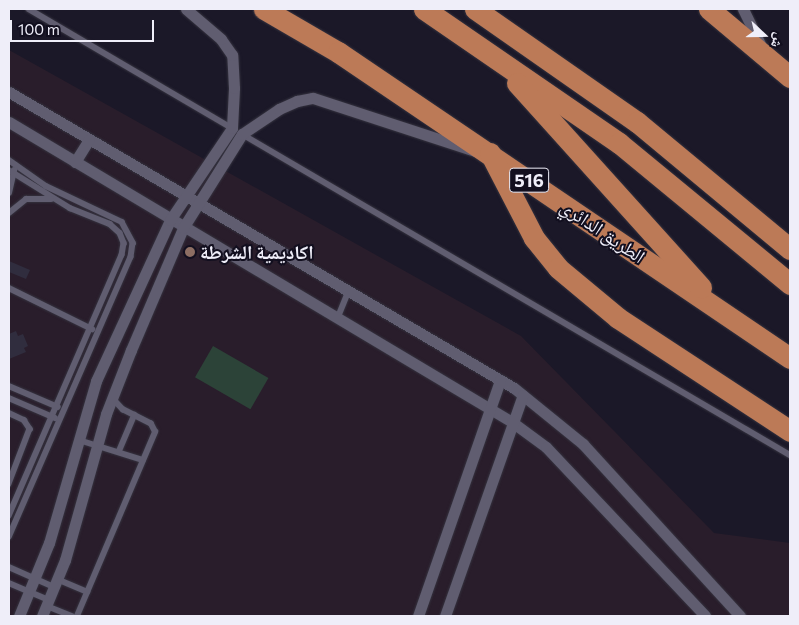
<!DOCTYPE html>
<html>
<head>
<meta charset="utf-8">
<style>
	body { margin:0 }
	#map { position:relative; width:799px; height:625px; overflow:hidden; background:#1b1828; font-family:Commissioner,"Noto Naskh Arabic",sans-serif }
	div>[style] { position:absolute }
	.education>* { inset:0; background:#291d2b }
	.green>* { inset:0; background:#2c4338; transform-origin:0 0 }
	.building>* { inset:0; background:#302d3e }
	.roads { filter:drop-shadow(0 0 1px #35333f) drop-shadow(0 0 1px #35333f) }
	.lane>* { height:5.5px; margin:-2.75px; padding:0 2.75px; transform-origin:2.75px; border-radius:2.75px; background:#605d70 }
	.street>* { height:11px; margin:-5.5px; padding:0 5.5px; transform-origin:5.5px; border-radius:5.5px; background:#605d70 }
	.highway>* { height:21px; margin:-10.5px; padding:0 10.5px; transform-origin:10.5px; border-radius:10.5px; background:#bc7a57 }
	.dots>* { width:14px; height:14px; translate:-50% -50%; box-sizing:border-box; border:2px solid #120f1f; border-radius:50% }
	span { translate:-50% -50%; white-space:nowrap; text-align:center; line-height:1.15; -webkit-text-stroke:4px #120f1f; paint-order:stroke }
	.shield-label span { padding:1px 4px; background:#120f1f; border:1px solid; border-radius:4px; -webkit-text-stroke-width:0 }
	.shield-label { font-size:18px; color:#efeef9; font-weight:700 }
	.street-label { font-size:19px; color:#efeef9 }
	.poi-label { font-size:19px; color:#efeef9; font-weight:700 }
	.left { translate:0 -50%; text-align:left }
	.frame { position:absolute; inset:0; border:10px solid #efeef9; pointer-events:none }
	.north { position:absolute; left:739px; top:10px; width:50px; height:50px; -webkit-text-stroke:4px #120f1f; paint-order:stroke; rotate:111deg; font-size:14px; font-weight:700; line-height:20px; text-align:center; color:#efeef9 }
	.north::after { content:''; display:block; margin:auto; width:18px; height:22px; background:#efeef9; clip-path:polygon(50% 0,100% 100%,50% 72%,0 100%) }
	.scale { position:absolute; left:10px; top:20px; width:144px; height:22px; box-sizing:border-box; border:2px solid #efeef9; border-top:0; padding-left:6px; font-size:15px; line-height:18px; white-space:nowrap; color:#efeef9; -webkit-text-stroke:4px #120f1f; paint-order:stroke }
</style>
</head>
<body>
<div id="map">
	<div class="education">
		<div style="clip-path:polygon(9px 50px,521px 336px,714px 533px,790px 543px,790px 616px,9px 616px)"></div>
	</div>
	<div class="green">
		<div style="left:213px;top:346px;width:64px;height:36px;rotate:30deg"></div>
	</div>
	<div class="building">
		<div style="clip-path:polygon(9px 261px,30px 270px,26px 279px,9px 272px)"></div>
		<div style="clip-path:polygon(16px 331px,18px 336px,23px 334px,28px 346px,24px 348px,26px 352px,9px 359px,9px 334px)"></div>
	</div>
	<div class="roads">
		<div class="lane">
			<div style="left:29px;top:9px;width:235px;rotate:30.4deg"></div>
			<div style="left:242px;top:134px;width:635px;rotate:30.36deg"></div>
			<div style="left:9px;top:160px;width:45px;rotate:35.1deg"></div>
			<div style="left:46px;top:186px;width:84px;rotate:25.3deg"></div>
			<div style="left:122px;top:222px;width:24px;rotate:62deg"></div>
			<div style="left:133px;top:243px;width:14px;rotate:98deg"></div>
			<div style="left:131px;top:257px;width:305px;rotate:113.5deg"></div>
			<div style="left:9px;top:170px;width:72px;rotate:31.9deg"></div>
			<div style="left:70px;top:208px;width:43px;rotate:21.8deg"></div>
			<div style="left:110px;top:224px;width:13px;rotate:42deg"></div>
			<div style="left:120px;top:233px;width:11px;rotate:68deg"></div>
			<div style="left:124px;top:243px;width:12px;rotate:99deg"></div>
			<div style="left:122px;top:255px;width:284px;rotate:113.4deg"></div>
			<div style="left:9px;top:193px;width:23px;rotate:-77deg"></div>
			<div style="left:9px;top:213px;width:22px;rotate:-39deg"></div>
			<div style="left:26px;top:199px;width:25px"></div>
			<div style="left:9px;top:288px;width:93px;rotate:26.3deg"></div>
			<div style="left:338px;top:317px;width:27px;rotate:-68deg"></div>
			<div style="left:9px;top:386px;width:53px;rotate:23.2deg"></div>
			<div style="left:9px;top:398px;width:50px;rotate:23.5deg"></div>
			<div style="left:9px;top:413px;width:17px;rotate:25deg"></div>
			<div style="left:24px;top:420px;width:11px;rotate:56deg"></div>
			<div style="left:30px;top:429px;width:59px;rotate:110.9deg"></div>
			<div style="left:79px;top:440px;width:67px;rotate:17.4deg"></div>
			<div style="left:119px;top:451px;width:39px;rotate:-67deg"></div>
			<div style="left:9px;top:567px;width:49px;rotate:24deg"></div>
			<div style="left:57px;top:579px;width:33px;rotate:23deg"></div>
			<div style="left:9px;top:583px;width:43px;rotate:23deg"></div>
			<div style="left:47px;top:606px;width:27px;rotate:22deg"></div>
			<div style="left:77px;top:616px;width:200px;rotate:-67deg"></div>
			<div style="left:155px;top:432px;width:9px;rotate:-117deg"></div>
			<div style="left:151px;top:424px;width:31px;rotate:-153deg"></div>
			<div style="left:123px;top:410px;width:16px;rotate:-133deg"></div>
		</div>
		<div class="street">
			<div style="left:743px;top:9px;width:46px;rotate:64deg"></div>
			<div style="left:9px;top:92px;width:585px;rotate:30.38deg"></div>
			<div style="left:514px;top:388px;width:89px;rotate:39.1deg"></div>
			<div style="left:583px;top:444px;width:233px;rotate:47.6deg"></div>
			<div style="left:9px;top:122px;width:586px;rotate:30.81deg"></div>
			<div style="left:512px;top:422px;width:42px;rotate:36.3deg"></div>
			<div style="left:546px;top:447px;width:232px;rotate:46.7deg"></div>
			<div style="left:75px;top:162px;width:26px;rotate:-58deg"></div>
			<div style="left:19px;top:616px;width:79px;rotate:-67.7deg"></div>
			<div style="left:49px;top:543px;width:169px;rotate:-73.8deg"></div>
			<div style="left:96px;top:381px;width:177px;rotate:-65.3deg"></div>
			<div style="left:170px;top:220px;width:111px;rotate:-56deg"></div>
			<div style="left:232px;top:128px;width:40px;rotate:-87.1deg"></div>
			<div style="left:234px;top:88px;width:33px;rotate:-93deg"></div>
			<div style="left:232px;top:55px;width:19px;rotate:-125deg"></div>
			<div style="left:221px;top:39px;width:46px;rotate:-139.4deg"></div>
			<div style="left:42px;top:616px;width:61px;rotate:-67.7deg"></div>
			<div style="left:65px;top:560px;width:152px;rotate:-74.3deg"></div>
			<div style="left:106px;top:414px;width:69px;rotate:-68.7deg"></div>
			<div style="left:131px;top:350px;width:133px;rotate:-66.9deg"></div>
			<div style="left:183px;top:228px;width:111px;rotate:-57.9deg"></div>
			<div style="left:242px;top:134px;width:45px;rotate:-34deg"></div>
			<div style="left:279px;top:109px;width:20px;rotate:-24deg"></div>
			<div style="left:297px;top:101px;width:16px;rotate:-11deg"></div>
			<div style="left:313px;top:98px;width:170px;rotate:18.1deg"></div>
			<div style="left:418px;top:616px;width:250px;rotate:-70.8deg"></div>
			<div style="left:445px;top:616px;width:234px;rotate:-70.6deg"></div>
		</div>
		<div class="highway">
			<div style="left:264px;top:9px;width:86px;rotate:30.2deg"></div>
			<div style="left:338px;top:52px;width:546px;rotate:34.1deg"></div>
			<div style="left:424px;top:9px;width:237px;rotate:34.5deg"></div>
			<div style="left:619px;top:143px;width:222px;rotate:39.5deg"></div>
			<div style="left:475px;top:9px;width:198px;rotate:34.9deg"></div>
			<div style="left:637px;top:122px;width:199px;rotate:39.7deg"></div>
			<div style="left:709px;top:9px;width:106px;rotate:40deg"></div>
			<div style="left:517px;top:83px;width:275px;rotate:48deg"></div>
			<div style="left:490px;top:153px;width:96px;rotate:62.6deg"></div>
			<div style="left:534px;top:238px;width:38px;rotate:51deg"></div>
			<div style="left:558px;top:268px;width:78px;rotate:39.8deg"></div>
			<div style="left:618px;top:318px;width:206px;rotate:33.3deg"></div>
		</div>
	</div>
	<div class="dots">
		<div style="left:190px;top:252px;background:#8d6e63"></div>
	</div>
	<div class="shield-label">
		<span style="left:529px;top:180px">516</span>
	</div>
	<div class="street-label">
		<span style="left:603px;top:231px;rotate:34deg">الطريق الدائري</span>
	</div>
	<div class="poi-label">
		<span class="left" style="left:200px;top:252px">اكاديمية الشرطة</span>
	</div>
	<div class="frame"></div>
	<div class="north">ش</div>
	<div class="scale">100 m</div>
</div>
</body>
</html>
